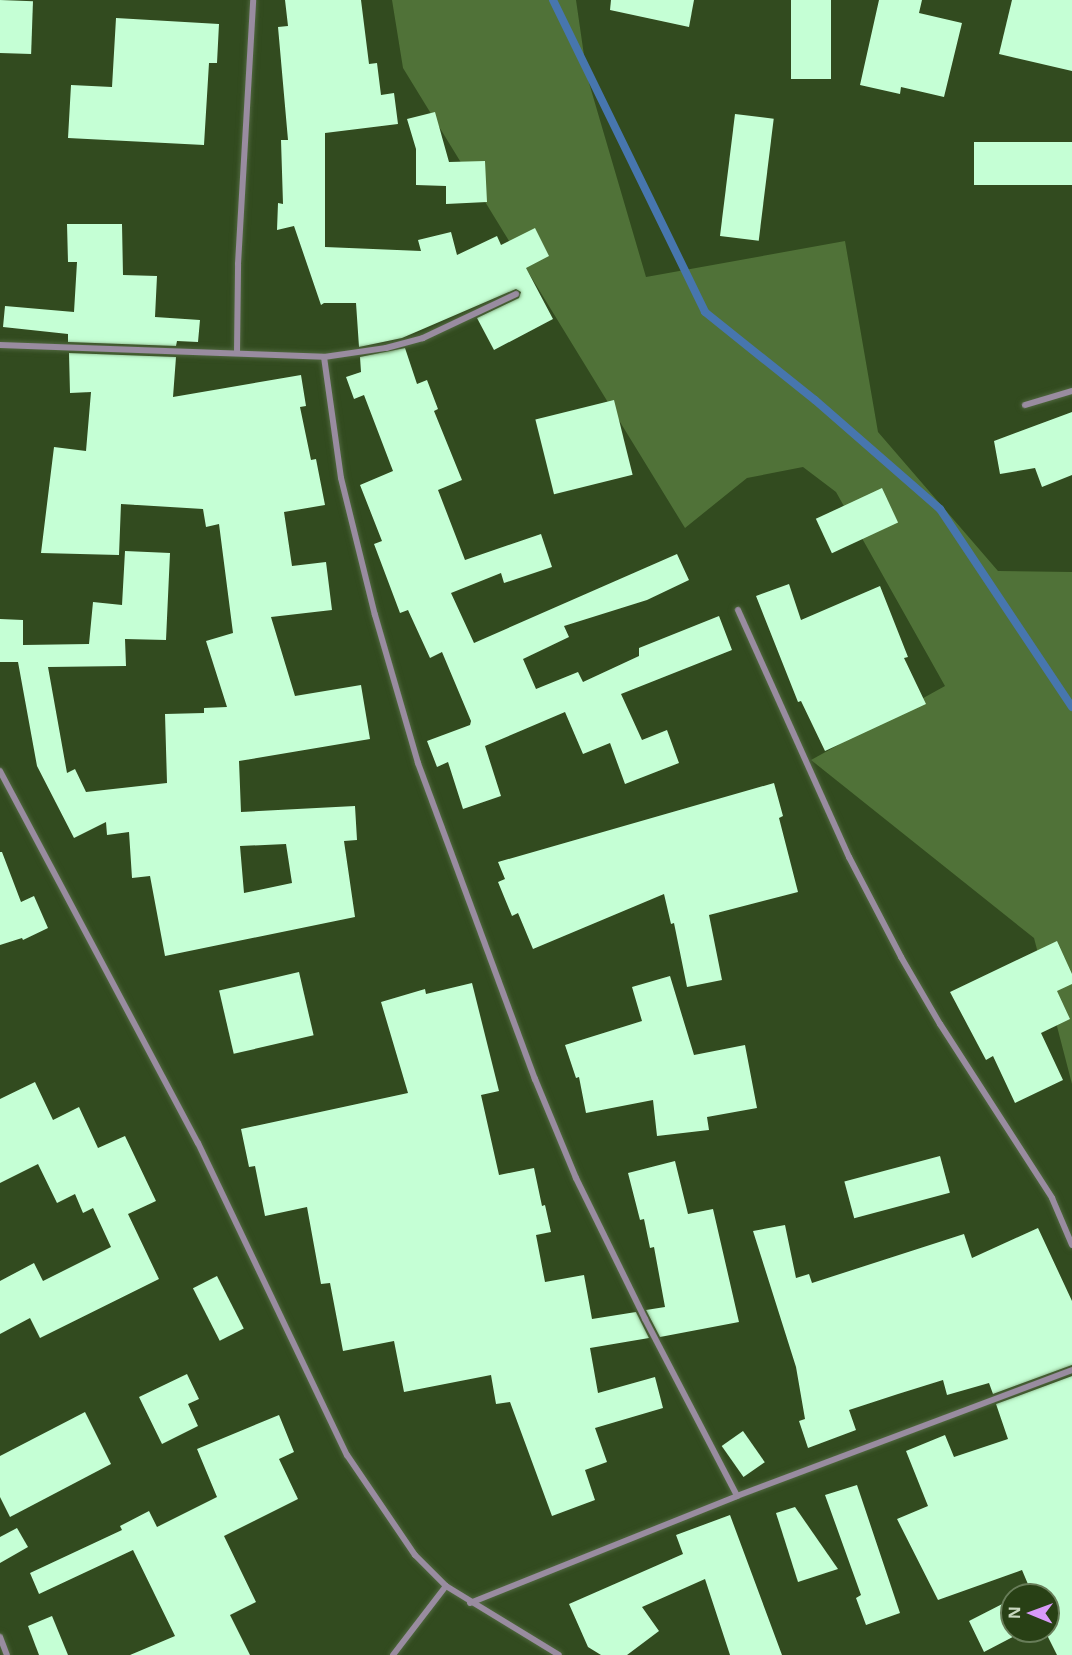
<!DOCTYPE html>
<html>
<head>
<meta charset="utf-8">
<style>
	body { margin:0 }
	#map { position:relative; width:1072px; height:1655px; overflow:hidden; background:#324b1f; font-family:"Open Sans",sans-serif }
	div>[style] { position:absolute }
	.green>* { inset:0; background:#507238 }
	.stream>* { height:8px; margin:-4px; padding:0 4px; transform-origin:4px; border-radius:4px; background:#4776ae }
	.building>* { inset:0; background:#c5ffd5; transform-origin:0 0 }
	.roads { filter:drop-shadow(0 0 2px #50673f) drop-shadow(0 0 2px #50673f) }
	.minor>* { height:6px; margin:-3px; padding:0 3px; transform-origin:3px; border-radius:3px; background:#998ca0 }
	span { translate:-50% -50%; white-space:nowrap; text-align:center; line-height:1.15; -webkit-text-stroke:6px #284015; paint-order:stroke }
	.north { position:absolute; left:1000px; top:1583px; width:60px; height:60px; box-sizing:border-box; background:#284015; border:2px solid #687d59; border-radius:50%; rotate:271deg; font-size:16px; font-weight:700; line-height:24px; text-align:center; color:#c9d8c0 }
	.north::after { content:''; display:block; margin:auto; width:21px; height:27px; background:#d89af8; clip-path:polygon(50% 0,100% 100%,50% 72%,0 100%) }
</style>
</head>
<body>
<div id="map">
	<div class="green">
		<div style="clip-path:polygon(392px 0,576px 0,587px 76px,646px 277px,845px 241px,878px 432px,998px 571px,1072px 572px,1072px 1084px,1034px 938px,811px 760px,945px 686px,836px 492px,803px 467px,747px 478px,685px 528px,403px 68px)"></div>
	</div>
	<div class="stream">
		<div style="left:553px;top:0;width:347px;rotate:64deg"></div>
		<div style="left:705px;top:312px;width:141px;rotate:38.7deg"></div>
		<div style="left:815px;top:400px;width:166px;rotate:41.1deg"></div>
		<div style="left:940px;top:509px;width:238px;rotate:56.3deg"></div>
	</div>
	<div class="building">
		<div style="left:0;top:0;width:33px;height:53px;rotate:2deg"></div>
		<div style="clip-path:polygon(285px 0,361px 0,369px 64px,377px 63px,381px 95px,394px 93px,398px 124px,325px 133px,325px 247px,421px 251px,418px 240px,451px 232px,457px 255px,497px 236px,501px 245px,535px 228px,549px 256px,526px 268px,553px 319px,494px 350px,477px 318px,519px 298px,521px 292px,516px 289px,402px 338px,359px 347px,356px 303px,324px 303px,321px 305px,294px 226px,277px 230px,278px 203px,283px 204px,281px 140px,288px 140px,278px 27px,288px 26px)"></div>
		<div style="clip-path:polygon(611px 0,694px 0,689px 27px,610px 10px)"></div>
		<div style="left:791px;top:0;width:40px;height:79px"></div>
		<div style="clip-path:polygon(879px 0,922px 0,919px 13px,962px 23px,944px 97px,901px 87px,900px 94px,860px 85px)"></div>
		<div style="clip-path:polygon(1012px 0,1072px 0,1072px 71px,999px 54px)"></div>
		<div style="clip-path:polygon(116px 18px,219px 24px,217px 63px,209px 63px,204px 145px,68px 138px,71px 85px,112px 87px)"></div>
		<div style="clip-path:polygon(435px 112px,449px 162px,485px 161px,487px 202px,446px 204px,446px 186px,416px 185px,416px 149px,407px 119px)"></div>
		<div style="left:735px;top:114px;width:39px;height:123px;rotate:7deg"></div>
		<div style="left:1072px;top:142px;width:43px;height:98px;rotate:90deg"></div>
		<div style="clip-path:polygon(67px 224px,122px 224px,123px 275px,157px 276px,155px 317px,200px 320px,198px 342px,177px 341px,176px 346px,68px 342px,68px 334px,3px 327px,5px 306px,74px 312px,77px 262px,68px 262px)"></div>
		<div style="clip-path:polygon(405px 348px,417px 384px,427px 380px,438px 409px,434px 411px,462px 480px,438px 490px,465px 560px,541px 534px,552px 567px,504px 583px,501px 573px,451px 593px,474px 643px,677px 554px,689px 580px,647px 600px,564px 626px,569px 637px,523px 659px,536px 689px,578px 672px,583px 682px,639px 656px,639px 648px,719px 616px,732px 650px,621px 694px,642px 740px,667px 730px,679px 763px,625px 784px,610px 743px,583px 754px,565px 712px,485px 746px,501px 796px,463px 809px,448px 762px,437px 767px,427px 741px,470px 725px,471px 721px,442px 652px,430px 658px,408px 610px,400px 613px,374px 544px,382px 541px,360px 485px,393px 471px,364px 395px,354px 399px,346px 377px,361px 372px,360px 357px)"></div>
		<div style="clip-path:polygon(evenodd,69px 353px,176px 357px,173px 397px,301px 375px,306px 406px,300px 407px,311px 460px,316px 459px,325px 505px,284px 512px,292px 566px,326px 562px,332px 610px,271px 617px,295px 696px,361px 685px,370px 739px,239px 761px,241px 812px,355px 806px,357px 840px,344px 841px,355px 917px,165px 956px,150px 876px,132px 878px,129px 832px,107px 835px,106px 822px,74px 838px,37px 766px,18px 662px,0 662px,0 619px,23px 620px,23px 645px,89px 644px,93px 602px,122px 605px,125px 551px,170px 553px,166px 640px,125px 639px,126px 666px,48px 667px,67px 773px,75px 769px,86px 792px,167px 783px,165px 714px,204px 713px,204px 708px,227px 707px,206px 641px,233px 633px,219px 524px,206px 527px,203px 509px,121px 504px,119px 555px,41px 553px,54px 447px,86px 451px,91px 392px,70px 393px,69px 353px,286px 844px,292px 883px,244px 893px,240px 846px,286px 844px)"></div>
		<div style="left:614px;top:400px;width:77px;height:81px;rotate:76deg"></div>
		<div style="clip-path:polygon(1072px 412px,1072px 475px,1042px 487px,1035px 468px,1000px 474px,994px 441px)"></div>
		<div style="left:882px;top:488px;width:38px;height:73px;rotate:65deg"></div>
		<div style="clip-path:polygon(789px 584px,801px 620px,880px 586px,908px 657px,904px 658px,926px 704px,825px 751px,801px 701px,798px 702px,756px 596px)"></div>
		<div style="clip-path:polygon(774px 783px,783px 816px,779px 818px,798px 892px,709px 915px,722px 980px,687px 987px,674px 923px,671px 924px,664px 894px,533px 949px,518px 913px,512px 916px,498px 882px,505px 879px,498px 862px)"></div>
		<div style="clip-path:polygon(0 852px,2px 852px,21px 902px,34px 896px,48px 928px,23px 940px,22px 938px,0 945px)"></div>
		<div style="clip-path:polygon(1057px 941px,1072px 974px,1072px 984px,1057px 991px,1070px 1019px,1041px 1033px,1063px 1080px,1015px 1103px,993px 1056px,986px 1060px,950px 992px)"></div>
		<div style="left:299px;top:972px;width:65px;height:82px;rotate:77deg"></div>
		<div style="clip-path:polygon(670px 976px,694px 1055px,745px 1045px,757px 1108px,707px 1117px,709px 1130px,657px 1136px,653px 1100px,586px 1113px,579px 1077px,576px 1078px,565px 1045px,642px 1021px,632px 987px)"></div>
		<div style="clip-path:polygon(472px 983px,499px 1091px,481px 1095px,499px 1175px,534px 1168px,542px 1206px,545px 1205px,551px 1232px,536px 1235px,545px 1282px,584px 1275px,592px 1319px,636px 1312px,649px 1338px,590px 1348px,598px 1393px,655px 1377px,663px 1408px,595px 1428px,607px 1462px,585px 1470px,595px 1500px,552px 1516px,510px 1402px,496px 1404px,491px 1375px,404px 1392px,394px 1341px,343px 1351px,330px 1283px,321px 1284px,307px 1207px,265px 1216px,255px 1166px,249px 1167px,241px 1129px,408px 1093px,381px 1002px,425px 989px,426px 994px)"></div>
		<div style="clip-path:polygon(35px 1082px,53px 1120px,79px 1107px,98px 1148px,125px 1136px,156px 1201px,128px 1214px,159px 1279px,40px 1338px,30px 1318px,0 1334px,0 1281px,34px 1263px,43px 1281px,111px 1247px,93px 1208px,83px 1213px,75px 1194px,57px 1203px,38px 1164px,0 1183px,0 1099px)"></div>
		<div style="left:940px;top:1156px;width:38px;height:99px;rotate:75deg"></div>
		<div style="clip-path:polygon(675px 1161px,688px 1214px,713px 1209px,739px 1322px,660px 1337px,646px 1310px,665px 1307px,654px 1247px,650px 1248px,644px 1219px,640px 1220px,628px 1173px)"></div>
		<div style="clip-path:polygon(785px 1225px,796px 1278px,809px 1274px,812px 1283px,964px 1234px,972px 1258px,1038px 1228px,1072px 1301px,1072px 1365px,993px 1394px,989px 1383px,947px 1395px,943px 1380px,898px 1394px,849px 1410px,856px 1430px,808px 1448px,799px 1421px,805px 1419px,796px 1367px,753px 1231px)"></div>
		<div style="left:217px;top:1276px;width:59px;height:27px;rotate:63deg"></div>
		<div style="clip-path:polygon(187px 1374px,199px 1399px,188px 1404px,198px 1426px,162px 1444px,139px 1397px)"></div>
		<div style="clip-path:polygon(1072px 1376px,1072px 1655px,1057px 1655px,1045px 1631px,1048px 1631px,1048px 1595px,1019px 1595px,1030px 1589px,1022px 1570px,938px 1600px,897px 1519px,928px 1506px,906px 1451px,945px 1435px,954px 1457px,1008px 1439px,996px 1404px)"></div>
		<div style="clip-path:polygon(85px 1412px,111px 1464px,10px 1517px,0 1497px,0 1456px)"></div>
		<div style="clip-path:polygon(279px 1415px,294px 1452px,279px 1459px,298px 1499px,224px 1536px,256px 1602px,230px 1615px,250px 1655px,130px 1655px,175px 1636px,133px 1550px,39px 1594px,30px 1573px,122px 1530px,120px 1526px,149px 1511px,157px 1527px,217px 1497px,197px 1449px)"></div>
		<div style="left:743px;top:1431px;width:38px;height:26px;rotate:55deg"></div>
		<div style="clip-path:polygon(857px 1485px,900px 1613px,866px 1625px,856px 1598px,861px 1595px,825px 1495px)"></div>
		<div style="clip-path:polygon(795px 1507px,838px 1569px,798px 1582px,776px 1513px)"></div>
		<div style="clip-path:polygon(730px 1515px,782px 1655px,730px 1655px,705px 1579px,642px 1607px,659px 1631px,627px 1655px,601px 1655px,588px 1647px,569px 1604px,683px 1554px,676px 1535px)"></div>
		<div style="clip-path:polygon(17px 1528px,28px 1547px,0 1563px,0 1537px)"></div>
		<div style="clip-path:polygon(1012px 1599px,1012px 1631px,1024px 1631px,984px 1652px,969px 1621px)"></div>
		<div style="clip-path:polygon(52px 1616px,68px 1655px,39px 1655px,28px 1626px)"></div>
	</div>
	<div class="roads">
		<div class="minor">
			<div style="left:0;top:345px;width:324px;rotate:2.1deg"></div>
			<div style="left:324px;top:357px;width:63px;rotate:-8.3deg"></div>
			<div style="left:386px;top:348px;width:38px;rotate:-15deg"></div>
			<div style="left:423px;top:338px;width:103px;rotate:-25.3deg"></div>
			<div style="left:237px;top:352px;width:88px;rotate:-89.3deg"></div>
			<div style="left:238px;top:264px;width:264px;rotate:-86.7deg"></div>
			<div style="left:324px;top:357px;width:122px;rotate:82deg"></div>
			<div style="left:341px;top:478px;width:141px;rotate:76.1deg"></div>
			<div style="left:375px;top:615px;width:154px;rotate:73.8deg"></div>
			<div style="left:418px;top:763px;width:337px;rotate:69.7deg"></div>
			<div style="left:535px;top:1079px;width:107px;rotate:67.5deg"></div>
			<div style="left:576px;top:1178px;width:157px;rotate:63.9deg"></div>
			<div style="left:645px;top:1319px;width:199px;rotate:62.5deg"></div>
			<div style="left:1025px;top:405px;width:49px;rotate:-16.6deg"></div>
			<div style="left:738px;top:610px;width:271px;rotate:65.8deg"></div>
			<div style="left:849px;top:857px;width:113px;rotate:62.5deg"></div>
			<div style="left:901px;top:957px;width:78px;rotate:59.8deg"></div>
			<div style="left:940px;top:1024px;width:207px;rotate:57.2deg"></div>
			<div style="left:1052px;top:1198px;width:51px;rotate:66.9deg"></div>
			<div style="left:0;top:771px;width:421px;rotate:62deg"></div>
			<div style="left:198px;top:1143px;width:346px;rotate:64.5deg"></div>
			<div style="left:347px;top:1455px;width:121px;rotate:55.8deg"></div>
			<div style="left:415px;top:1555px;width:44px;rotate:45deg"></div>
			<div style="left:446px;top:1586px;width:132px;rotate:31.4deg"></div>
			<div style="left:470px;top:1603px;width:288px;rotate:-21.8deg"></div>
			<div style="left:737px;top:1496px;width:358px;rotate:-20.6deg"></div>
			<div style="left:0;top:1637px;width:19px;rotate:69deg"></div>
			<div style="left:393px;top:1655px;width:87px;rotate:-52.5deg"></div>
		</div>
	</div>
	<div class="north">N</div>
</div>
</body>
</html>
